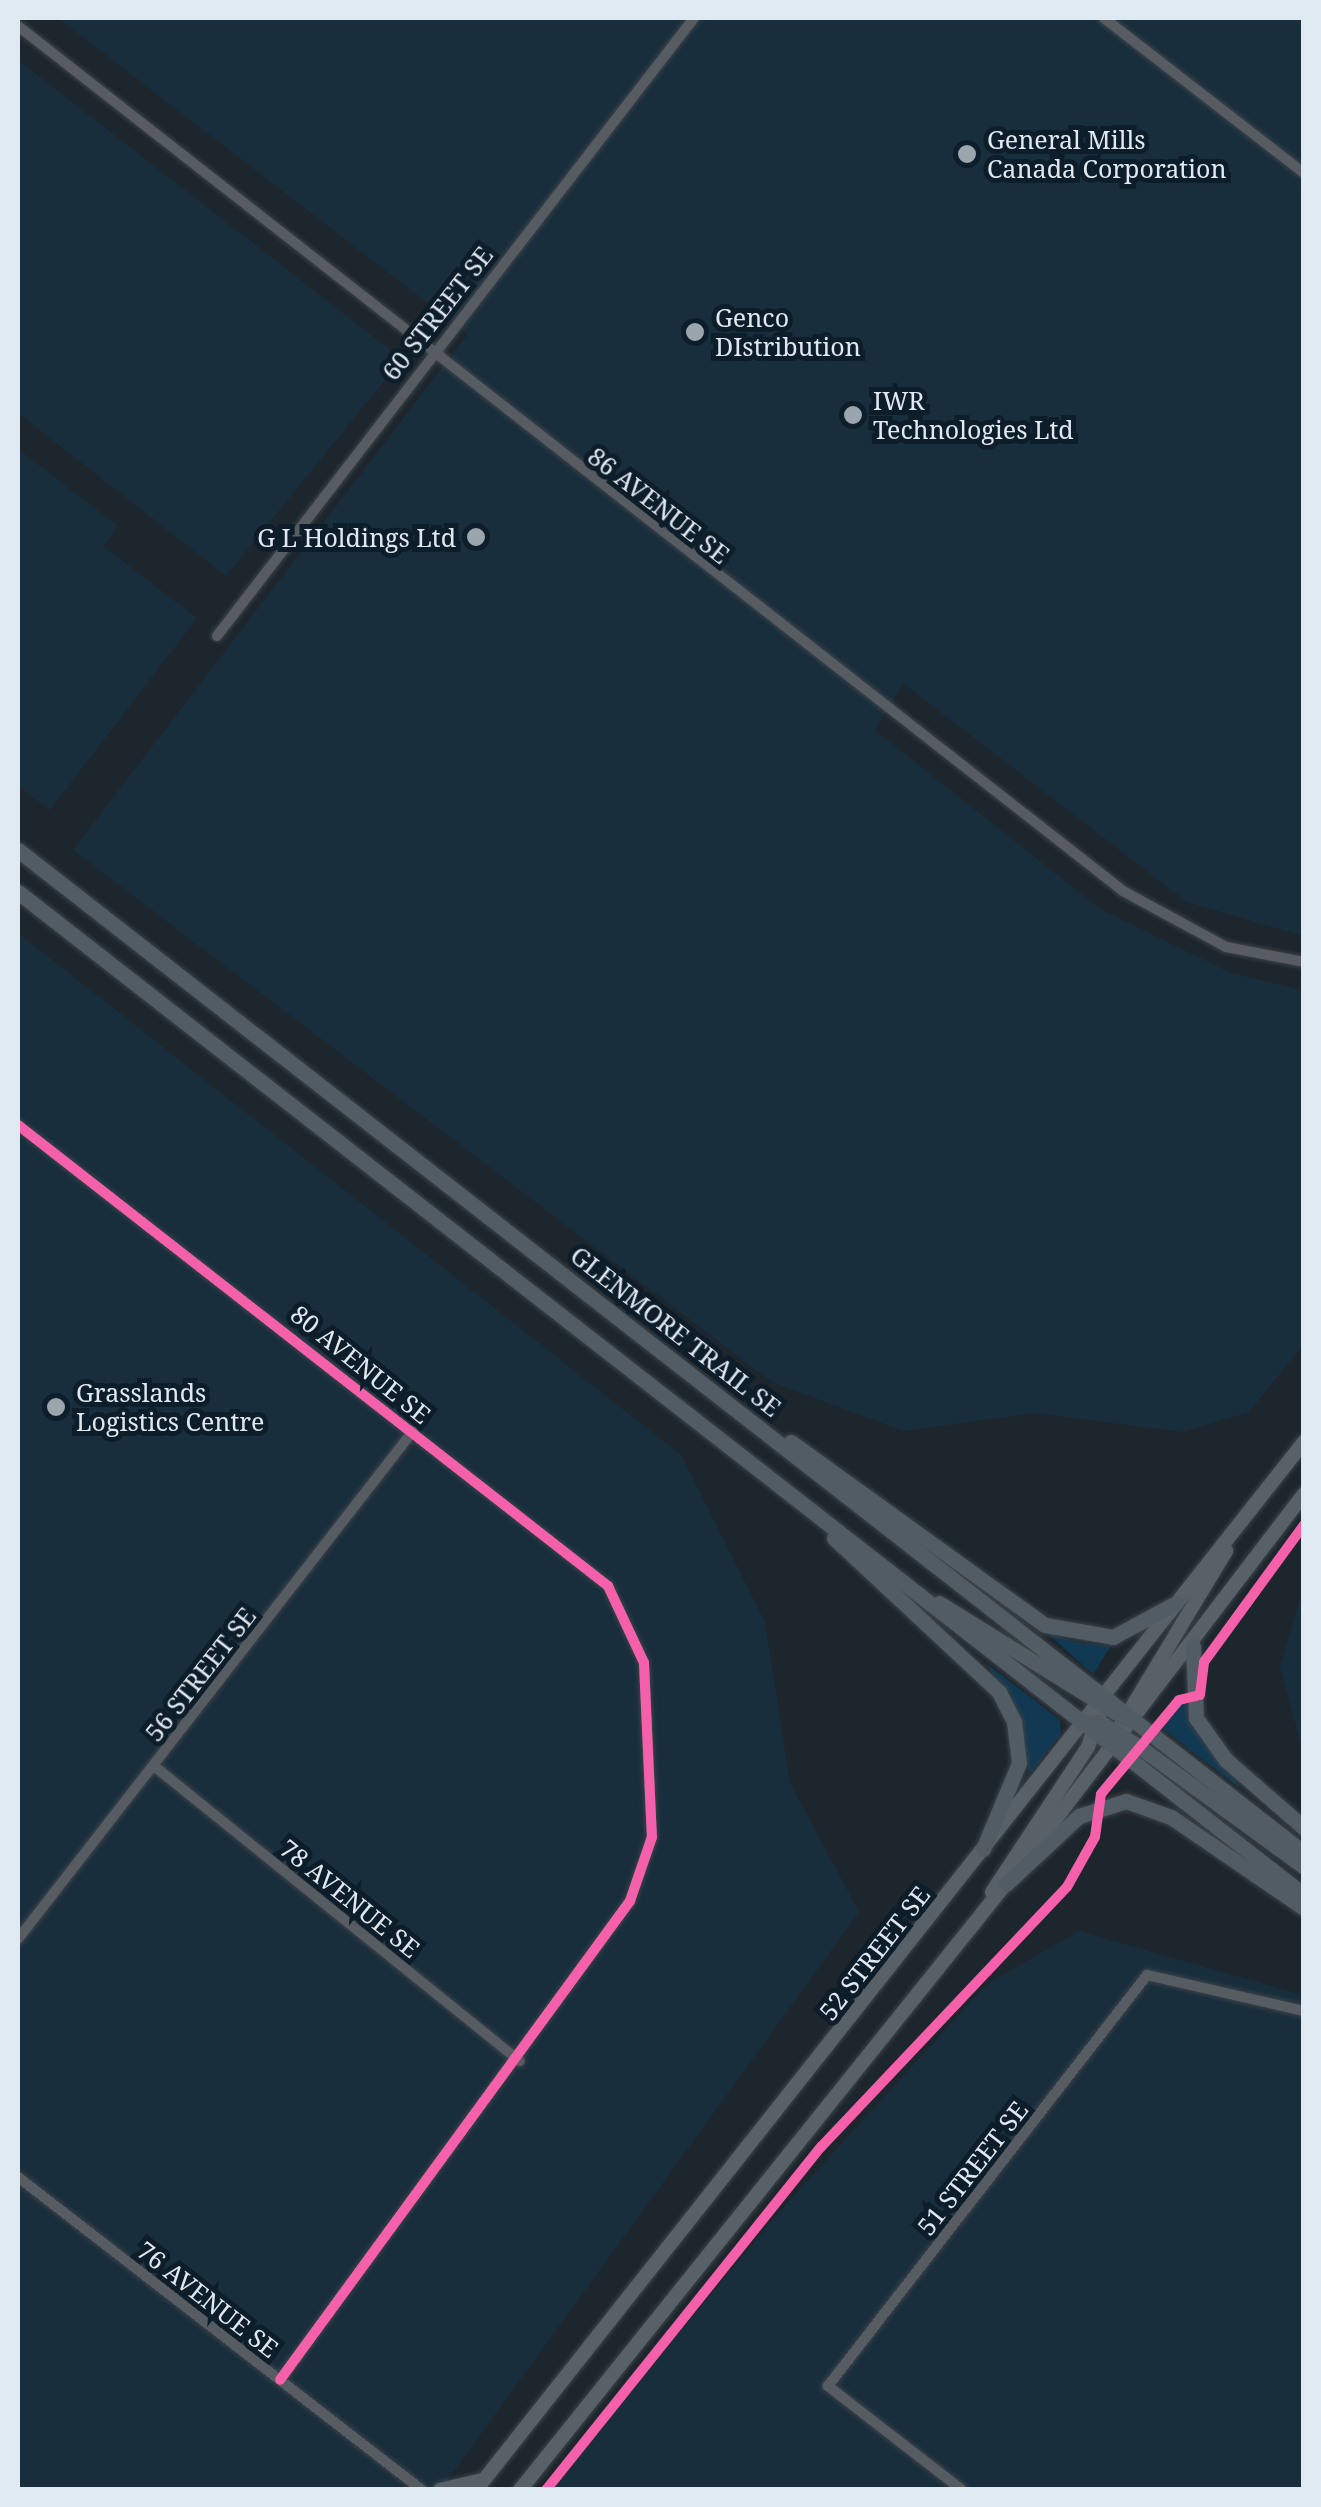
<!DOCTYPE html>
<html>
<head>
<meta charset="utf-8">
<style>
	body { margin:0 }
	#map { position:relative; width:1321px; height:2507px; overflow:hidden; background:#1d262d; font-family:"Noto Serif",serif }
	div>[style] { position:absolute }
	.built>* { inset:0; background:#192e3d }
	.green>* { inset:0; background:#123953 }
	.roads { filter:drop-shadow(0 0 2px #3c4348) drop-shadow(0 0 2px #3c4348) }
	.street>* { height:10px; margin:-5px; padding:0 5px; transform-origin:5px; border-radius:5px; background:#565c62 }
	.secondary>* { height:14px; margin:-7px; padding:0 7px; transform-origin:7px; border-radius:7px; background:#586168 }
	.primary>* { height:15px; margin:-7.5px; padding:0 7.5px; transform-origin:7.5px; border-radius:7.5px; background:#525c64 }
	.cycleway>* { height:10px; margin:-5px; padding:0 5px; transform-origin:5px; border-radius:5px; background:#f560ab }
	.dots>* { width:28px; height:28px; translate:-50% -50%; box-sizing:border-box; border:5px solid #0d1d29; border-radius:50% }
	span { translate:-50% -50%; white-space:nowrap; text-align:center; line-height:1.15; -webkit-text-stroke:10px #0d1d29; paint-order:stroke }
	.poi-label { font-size:25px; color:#dfe9f2 }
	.left { translate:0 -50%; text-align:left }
	.right { translate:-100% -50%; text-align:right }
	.street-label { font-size:25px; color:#dfe9f2 }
	.frame { position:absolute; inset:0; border:20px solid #dfe9f2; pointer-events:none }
</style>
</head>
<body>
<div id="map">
	<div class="built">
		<div style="clip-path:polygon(58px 18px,1303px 18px,1303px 936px,1187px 902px,903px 683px,875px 730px,1100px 909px,1231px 973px,1303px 990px,1303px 1345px,1249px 1412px,1183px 1432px,1034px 1413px,903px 1431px,772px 1382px,73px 850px,468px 334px)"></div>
		<div style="clip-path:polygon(18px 60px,402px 359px,226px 576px,18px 413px)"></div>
		<div style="clip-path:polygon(18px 449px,118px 526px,103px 546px,197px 618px,50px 810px,18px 786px)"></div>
		<div style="clip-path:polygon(18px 933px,681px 1455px,765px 1622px,790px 1783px,859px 1912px,441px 2489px,18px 2489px)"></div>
		<div style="clip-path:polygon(1303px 1589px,1304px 1589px,1303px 1751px,1280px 1667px)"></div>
		<div style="clip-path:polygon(1079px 1931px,1303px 1995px,1303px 2489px,549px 2490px,781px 2210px,987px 1984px)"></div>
	</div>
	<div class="green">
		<div style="clip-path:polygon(1045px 1631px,1075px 1642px,1111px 1646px,1093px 1674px)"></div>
		<div style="clip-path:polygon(987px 1664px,1060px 1720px,1061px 1733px,1029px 1775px,1021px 1721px)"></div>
		<div style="clip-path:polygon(1180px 1702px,1186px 1703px,1241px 1789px,1162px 1728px)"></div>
	</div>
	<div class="roads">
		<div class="street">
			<div style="left:1104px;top:18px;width:253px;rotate:37.8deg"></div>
			<div style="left:18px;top:26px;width:1403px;rotate:38.05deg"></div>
			<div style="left:1123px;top:891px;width:117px;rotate:28.5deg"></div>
			<div style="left:1226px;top:947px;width:79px;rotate:10.9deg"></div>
			<div style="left:217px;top:636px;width:781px;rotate:-52.34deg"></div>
			<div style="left:18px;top:1125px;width:749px;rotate:38deg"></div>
			<div style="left:608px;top:1586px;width:85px;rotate:64.9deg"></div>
			<div style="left:644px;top:1663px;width:174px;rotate:87.4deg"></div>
			<div style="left:652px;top:1837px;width:68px;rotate:109deg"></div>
			<div style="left:630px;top:1901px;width:593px;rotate:126.16deg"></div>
			<div style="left:154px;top:1766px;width:470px;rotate:38.9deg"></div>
			<div style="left:18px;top:1939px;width:643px;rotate:-52.13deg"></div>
			<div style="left:18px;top:2177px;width:511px;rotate:37.77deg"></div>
			<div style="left:962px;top:2490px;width:170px;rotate:-142.2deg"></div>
			<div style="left:828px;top:2386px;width:520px;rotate:-52.18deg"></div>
			<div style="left:1147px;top:1975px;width:161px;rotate:12.9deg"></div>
		</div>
		<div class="secondary">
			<div style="left:1112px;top:1740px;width:221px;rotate:-58.9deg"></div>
			<div style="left:1025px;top:1859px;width:459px;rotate:-52.6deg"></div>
			<div style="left:992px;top:1892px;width:174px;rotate:-56.5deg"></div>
			<div style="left:1088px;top:1747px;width:53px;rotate:-71.2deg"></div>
			<div style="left:440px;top:2490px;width:44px;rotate:-13.1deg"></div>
			<div style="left:476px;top:2490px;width:1336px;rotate:-51.69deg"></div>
			<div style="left:520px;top:2490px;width:787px;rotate:-51.29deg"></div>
		</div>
		<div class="primary">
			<div style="left:18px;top:850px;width:1631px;rotate:37.95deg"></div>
			<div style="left:18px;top:892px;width:1631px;rotate:37.95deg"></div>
			<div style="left:791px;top:1442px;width:313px;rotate:35.8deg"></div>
			<div style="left:1045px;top:1625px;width:69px;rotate:10deg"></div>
			<div style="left:1113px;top:1637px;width:72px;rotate:-28.4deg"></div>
			<div style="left:834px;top:1538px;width:226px;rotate:43deg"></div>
			<div style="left:999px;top:1692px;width:34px;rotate:63deg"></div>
			<div style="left:1014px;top:1722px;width:41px;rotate:83deg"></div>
			<div style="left:1019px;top:1763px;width:93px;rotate:112.7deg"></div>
			<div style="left:939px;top:1603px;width:220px;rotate:31.8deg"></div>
			<div style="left:1193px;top:1646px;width:72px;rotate:87.6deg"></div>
			<div style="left:1196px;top:1718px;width:52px;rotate:54.5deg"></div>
			<div style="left:1226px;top:1760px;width:103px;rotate:41.1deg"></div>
			<div style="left:1083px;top:1723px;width:17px;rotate:-3deg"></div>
			<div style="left:1100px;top:1722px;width:49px;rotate:32.4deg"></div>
			<div style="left:1141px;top:1748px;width:202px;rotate:36.1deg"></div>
			<div style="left:1006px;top:1884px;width:100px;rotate:-43deg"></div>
			<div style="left:1079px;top:1816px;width:49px;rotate:-17.7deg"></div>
			<div style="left:1126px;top:1801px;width:48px;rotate:19.6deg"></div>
			<div style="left:1171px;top:1817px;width:161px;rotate:34.4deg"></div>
		</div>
	</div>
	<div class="cycleway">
		<div style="left:18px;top:1125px;width:749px;rotate:38deg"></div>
		<div style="left:608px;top:1586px;width:85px;rotate:64.9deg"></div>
		<div style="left:644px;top:1663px;width:174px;rotate:87.4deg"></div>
		<div style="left:652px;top:1837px;width:68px;rotate:109deg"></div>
		<div style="left:630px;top:1901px;width:593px;rotate:126.16deg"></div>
		<div style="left:1200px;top:1695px;width:33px;rotate:-83deg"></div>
		<div style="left:1204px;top:1662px;width:170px;rotate:-53.9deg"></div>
		<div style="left:546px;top:2490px;width:440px;rotate:-51.3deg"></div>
		<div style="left:821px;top:2147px;width:358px;rotate:-46.6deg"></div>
		<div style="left:1067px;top:1887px;width:57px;rotate:-60.8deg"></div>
		<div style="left:1095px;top:1837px;width:43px;rotate:-82.1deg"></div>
		<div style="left:1101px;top:1794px;width:122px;rotate:-50.3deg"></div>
		<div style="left:1179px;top:1700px;width:18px;rotate:-13deg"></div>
	</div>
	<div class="dots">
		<div style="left:967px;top:154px;background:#9ba5ad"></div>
		<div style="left:695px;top:332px;background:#9ba5ad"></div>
		<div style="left:853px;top:415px;background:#9ba5ad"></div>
		<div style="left:476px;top:537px;background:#9ba5ad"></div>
		<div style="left:56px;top:1407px;background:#9ba5ad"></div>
	</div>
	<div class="poi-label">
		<span class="left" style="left:987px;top:154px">General Mills<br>Canada Corporation</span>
		<span class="left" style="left:715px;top:332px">Genco<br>DIstribution</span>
		<span class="left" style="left:873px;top:415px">IWR<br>Technologies Ltd</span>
		<span class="right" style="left:456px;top:537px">G L Holdings Ltd</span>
		<span class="left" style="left:76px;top:1407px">Grasslands<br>Logistics Centre</span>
	</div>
	<div class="street-label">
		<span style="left:437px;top:313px;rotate:-52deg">60 STREET SE</span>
		<span style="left:659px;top:505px;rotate:38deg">86 AVENUE SE</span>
		<span style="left:676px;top:1331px;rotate:38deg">GLENMORE TRAIL SE</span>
		<span style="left:361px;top:1364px;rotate:39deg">80 AVENUE SE</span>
		<span style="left:200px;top:1674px;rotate:-52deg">56 STREET SE</span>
		<span style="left:350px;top:1898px;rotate:39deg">78 AVENUE SE</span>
		<span style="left:874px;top:1953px;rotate:-52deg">52 STREET SE</span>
		<span style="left:972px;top:2168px;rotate:-52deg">51 STREET SE</span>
		<span style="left:208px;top:2299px;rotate:38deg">76 AVENUE SE</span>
	</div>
	<div class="frame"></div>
</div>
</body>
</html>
